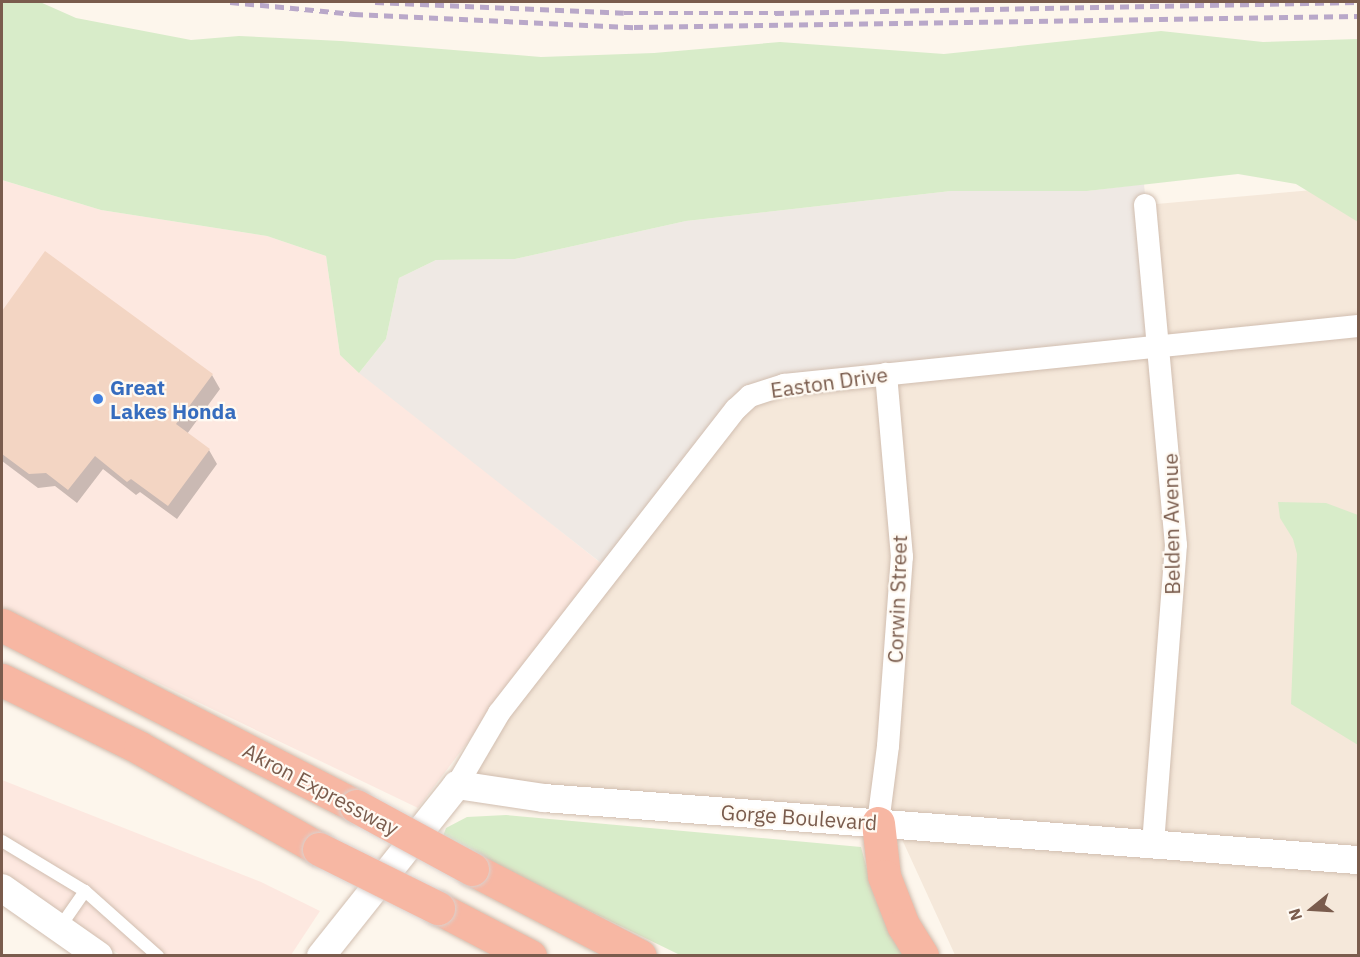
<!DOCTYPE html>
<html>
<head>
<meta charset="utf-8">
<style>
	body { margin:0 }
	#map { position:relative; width:1360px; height:957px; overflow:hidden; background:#fdf6ec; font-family:"IBM Plex Sans",sans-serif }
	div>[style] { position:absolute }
	.residential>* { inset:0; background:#f5e8da }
	.commercial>* { inset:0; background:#fde8e0 }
	.industrial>* { inset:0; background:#efe9e4 }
	.green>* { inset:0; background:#d8ecc9 }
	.shadow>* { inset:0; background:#0003 }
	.building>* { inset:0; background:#f3d5c3 }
	.roads { filter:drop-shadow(0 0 2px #d1beb0) drop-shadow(0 0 2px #d1beb0) }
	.service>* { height:12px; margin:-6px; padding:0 6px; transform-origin:6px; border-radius:6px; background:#fff }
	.minor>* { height:22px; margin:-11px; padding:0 11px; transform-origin:11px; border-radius:11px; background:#fff }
	.tertiary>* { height:28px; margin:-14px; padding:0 14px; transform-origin:14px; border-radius:14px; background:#fff }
	.motorway>* { height:33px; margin:-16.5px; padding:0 16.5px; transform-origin:16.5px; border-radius:16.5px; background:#f7b7a3 }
	.rail>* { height:4.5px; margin-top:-2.25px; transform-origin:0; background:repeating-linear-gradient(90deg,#b9a8c9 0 9px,transparent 0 15px) }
	.bridges { filter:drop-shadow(0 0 2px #dad1cd) drop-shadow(0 0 2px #dad1cd) }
	.motorway-bridge>* { height:33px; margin:-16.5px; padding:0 16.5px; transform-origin:16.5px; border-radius:16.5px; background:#f7b7a3 }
	.dots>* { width:16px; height:16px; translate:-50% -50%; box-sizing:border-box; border:3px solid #fffaf3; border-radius:50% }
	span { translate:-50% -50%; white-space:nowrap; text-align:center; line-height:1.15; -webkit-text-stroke:4.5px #fffaf3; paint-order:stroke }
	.street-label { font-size:21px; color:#7a5c4d }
	.shop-label { font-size:21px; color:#366cbe; font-weight:700 }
	.left { translate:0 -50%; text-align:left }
	.frame { position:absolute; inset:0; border:3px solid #7a5c4d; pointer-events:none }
	.north { position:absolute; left:1282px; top:879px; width:60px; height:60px; -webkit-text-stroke:4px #fffaf3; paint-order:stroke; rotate:252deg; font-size:16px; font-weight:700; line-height:24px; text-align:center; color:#7a5c4d }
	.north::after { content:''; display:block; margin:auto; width:21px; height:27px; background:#7a5c4d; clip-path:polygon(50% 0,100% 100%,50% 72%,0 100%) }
</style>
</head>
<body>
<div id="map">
	<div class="residential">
		<div style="clip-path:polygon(1358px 186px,1358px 955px,955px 955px,895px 824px,457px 785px,736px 409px,1145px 205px)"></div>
	</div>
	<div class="commercial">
		<div style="clip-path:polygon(2px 180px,101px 210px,267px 236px,326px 256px,340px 355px,602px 564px,418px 808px,2px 608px)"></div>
		<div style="clip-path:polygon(2px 780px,261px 882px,320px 911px,291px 955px,120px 955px,2px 874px)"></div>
	</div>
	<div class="industrial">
		<div style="clip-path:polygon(1144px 184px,1160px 345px,767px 388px,610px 570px,359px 373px,386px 339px,399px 278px,436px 260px,515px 259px,686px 221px,951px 191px,1087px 191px)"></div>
	</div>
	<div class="green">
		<div style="clip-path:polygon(2px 2px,40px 2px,76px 18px,191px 40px,239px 36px,341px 41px,541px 57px,654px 53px,780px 42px,944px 54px,1161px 31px,1263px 42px,1358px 39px,1358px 222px,1296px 184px,1238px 174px,1087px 191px,951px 191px,686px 221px,515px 259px,436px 260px,399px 278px,386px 339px,359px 373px,340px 355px,326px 256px,267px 236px,101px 210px,2px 180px)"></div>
		<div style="clip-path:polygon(1278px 502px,1326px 503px,1358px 515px,1358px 745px,1291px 704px,1297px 554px,1293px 539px,1280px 518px)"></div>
		<div style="clip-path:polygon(506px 815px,861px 847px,875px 899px,903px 955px,680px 955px,442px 839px,446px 828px,467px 817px)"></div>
	</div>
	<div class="shadow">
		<div style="clip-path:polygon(45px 253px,212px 375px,220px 389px,187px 434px,209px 450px,217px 464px,177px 519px,140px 492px,136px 495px,103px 469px,77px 503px,55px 486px,38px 488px,2px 461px,2px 314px)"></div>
	</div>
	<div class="building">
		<div style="clip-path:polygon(45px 251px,213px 374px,176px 424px,210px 449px,168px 506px,131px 479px,127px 482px,95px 456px,68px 490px,46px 473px,29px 474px,2px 454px,2px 311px)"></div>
	</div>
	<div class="roads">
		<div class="service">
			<div style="left:2px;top:841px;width:97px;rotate:31.1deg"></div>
			<div style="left:85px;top:891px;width:98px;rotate:41.7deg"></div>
			<div style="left:60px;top:927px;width:44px;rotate:-55.2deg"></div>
		</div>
		<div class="minor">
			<div style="left:1145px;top:205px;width:341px;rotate:84.8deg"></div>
			<div style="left:1176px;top:545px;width:299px;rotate:94.4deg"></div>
			<div style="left:457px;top:785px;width:83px;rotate:-59.7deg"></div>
			<div style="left:499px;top:713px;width:385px;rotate:-52.1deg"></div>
			<div style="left:736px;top:409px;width:19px;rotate:-43deg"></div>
			<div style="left:750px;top:396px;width:36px;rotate:-18deg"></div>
			<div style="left:784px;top:385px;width:577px;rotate:-5.87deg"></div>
			<div style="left:878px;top:823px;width:78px;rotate:-82.6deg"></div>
			<div style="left:888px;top:746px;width:190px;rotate:-85.8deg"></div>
			<div style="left:902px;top:557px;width:184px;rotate:-95deg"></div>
		</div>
		<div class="tertiary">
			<div style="left:2px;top:888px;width:118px;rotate:35deg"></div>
			<div style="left:321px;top:956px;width:218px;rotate:-51.5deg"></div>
			<div style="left:457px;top:785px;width:88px;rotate:8.5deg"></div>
			<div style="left:544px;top:798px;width:816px;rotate:4.36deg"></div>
		</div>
		<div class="motorway">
			<div style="left:2px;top:625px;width:398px;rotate:27.1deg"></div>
			<div style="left:2px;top:680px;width:154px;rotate:26.2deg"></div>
			<div style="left:140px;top:748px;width:206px;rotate:29.4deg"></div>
			<div style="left:878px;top:823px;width:53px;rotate:83.5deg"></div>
			<div style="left:884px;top:876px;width:53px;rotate:68.8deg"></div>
			<div style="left:903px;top:925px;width:36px;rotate:58deg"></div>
			<div style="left:472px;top:869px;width:189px;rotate:27.4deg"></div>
			<div style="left:438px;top:908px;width:104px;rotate:27.6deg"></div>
		</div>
	</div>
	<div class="rail">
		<div style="left:230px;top:2px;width:125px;rotate:5.5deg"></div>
		<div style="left:354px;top:14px;width:280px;rotate:2.7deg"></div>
		<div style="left:634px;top:27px;width:724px;rotate:-0.87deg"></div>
		<div style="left:375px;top:2px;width:249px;rotate:2.5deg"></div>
		<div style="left:624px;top:13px;width:151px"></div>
		<div style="left:775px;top:13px;width:583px;rotate:-1.08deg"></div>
	</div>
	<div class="bridges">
		<div class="motorway-bridge">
			<div style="left:356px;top:806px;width:132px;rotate:28.5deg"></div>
			<div style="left:319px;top:849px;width:133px;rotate:26.4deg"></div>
		</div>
	</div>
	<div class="dots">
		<div style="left:98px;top:399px;background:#3f7fe0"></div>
	</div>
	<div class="street-label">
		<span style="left:829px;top:382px;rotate:-8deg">Easton Drive</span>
		<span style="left:1171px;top:524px;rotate:-91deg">Belden Avenue</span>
		<span style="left:897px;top:599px;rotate:-88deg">Corwin Street</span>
		<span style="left:321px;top:789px;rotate:28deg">Akron Expressway</span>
		<span style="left:799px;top:817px;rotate:4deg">Gorge Boulevard</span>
	</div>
	<div class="shop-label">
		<span class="left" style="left:110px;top:399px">Great<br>Lakes Honda</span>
	</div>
	<div class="frame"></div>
	<div class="north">N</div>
</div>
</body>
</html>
